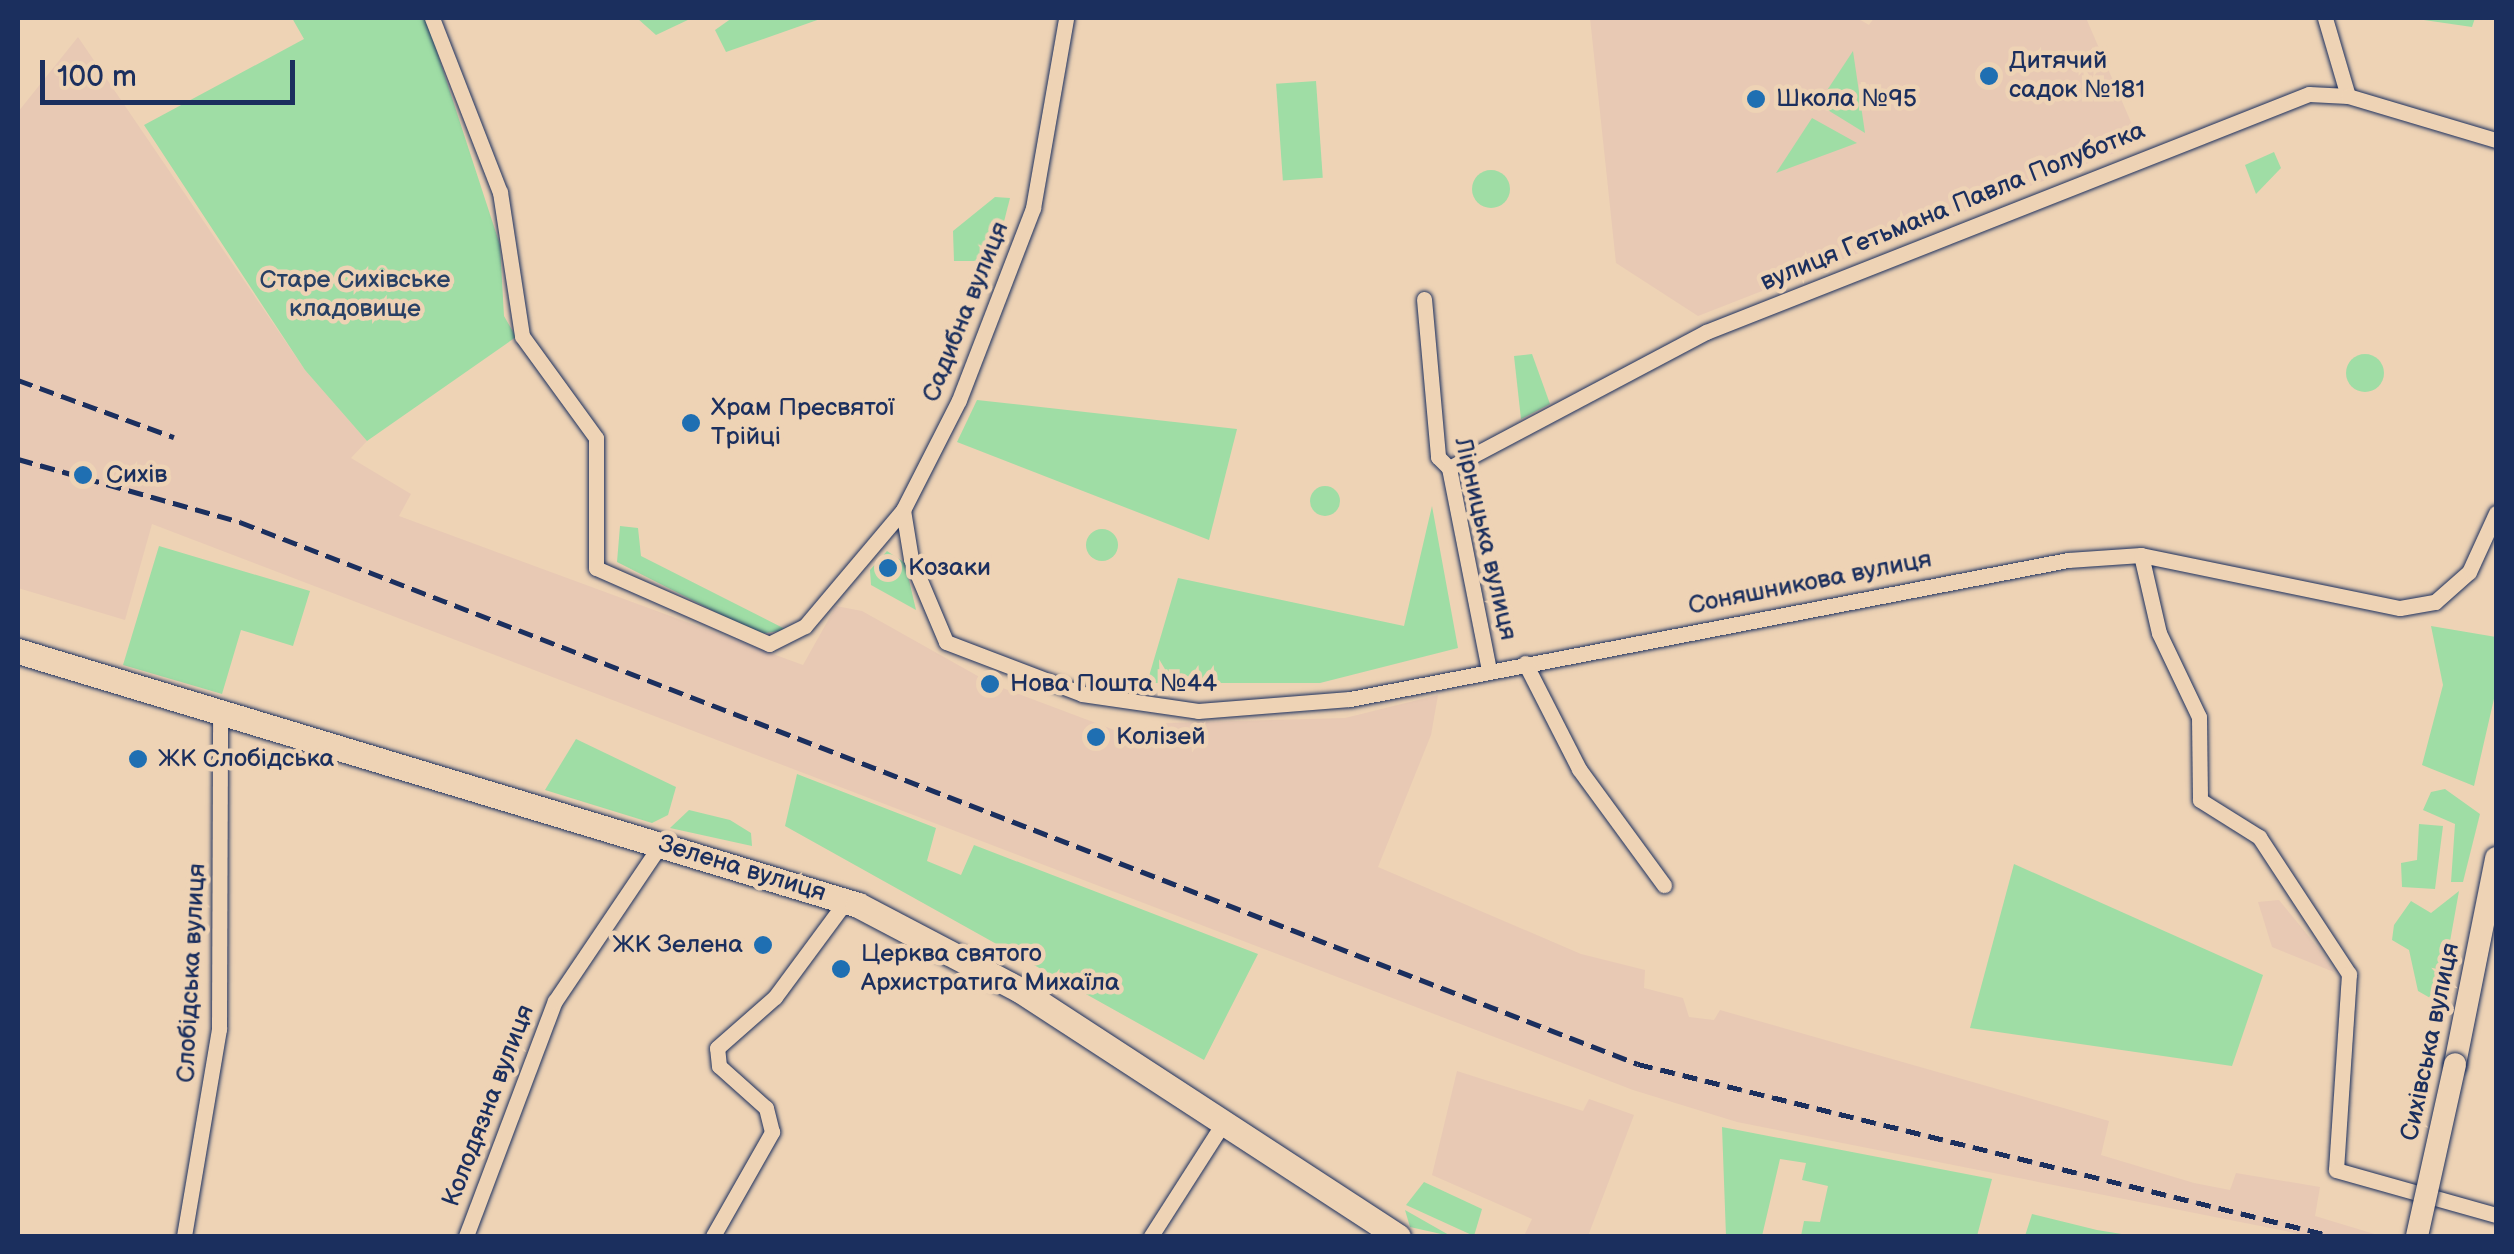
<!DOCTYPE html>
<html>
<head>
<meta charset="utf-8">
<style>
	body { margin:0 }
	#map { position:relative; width:2514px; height:1254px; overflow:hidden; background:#eed3b5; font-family:"Balsamiq Sans",sans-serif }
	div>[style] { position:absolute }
	.built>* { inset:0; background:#e8c9b4 }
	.green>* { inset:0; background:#9fdda5; transform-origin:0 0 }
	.round { border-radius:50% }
	.roads { filter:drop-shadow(0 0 2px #1b2f5e) drop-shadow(0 0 2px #1b2f5e) }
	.minor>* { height:15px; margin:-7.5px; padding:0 7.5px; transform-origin:7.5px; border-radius:7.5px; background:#eed3b5 }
	.secondary>* { height:22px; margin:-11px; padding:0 11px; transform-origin:11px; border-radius:11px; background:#eed3b5 }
	.primary>* { height:25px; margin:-12.5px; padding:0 12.5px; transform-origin:12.5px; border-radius:12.5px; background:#eed3b5 }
	.rail>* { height:5px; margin-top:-2.5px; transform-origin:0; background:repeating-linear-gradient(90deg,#1b2f5e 0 15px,transparent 0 23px) }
	.bridges { filter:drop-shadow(0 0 2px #1b2f5e) drop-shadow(0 0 2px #1b2f5e) }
	.secondary-bridge>* { height:22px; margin:-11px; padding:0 11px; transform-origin:11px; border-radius:11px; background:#eed3b5 }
	.dots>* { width:28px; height:28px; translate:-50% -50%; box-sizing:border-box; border:5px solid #eed3b5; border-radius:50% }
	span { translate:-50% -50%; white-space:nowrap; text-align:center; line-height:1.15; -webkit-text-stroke:9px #eed3b5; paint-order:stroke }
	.poi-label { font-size:25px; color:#1b2f5e }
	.left { translate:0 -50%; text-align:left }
	.right { translate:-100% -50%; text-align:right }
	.street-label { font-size:25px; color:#1b2f5e }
	.park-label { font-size:25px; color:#284065 }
	.frame { position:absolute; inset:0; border:20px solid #1b2f5e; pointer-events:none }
	.scale { position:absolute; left:40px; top:60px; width:255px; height:45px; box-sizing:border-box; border:5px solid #1b2f5e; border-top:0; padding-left:12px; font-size:30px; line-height:35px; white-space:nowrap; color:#1b2f5e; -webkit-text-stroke:8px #eed3b5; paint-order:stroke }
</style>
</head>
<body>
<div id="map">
	<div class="built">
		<div style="clip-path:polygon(1590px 18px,1857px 18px,1869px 25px,1874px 18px,2086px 18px,2140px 143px,1698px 316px,1616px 263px)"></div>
		<div style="clip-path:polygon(78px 37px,305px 370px,367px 441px,351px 458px,411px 494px,399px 516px,803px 665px,836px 606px,862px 611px,992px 684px,1125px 734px,1161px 739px,1166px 723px,1345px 718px,1438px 695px,1431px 735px,1378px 867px,1581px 954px,1645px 970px,1644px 988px,1683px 998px,1689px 1017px,1714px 1020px,1720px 1010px,2109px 1121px,2101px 1155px,2194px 1183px,2230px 1190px,2236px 1173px,2320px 1187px,2315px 1216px,2381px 1236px,2310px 1236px,1737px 1122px,1633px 1090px,152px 524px,125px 620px,18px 588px,18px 112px)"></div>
		<div style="clip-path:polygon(2279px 900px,2323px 954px,2334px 972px,2272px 947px,2258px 902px)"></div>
		<div style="clip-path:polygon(1457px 1071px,1583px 1111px,1589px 1099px,1634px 1115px,1588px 1236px,1524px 1236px,1532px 1219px,1432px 1175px)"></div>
	</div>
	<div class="green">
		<div style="clip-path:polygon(292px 18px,426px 18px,500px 245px,504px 316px,516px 337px,367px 441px,305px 370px,144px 125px,304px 39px)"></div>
		<div style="clip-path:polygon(637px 18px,692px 18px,656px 35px)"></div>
		<div style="clip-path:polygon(732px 18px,823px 18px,726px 52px,715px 30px)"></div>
		<div style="clip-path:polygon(2410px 18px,2475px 18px,2472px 27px)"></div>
		<div style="clip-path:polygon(1853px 51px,1865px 133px,1818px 104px)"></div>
		<div style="left:1316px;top:81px;width:97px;height:40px;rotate:86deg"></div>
		<div style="clip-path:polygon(1812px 118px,1857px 143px,1776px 173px)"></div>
		<div style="clip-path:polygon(2274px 152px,2281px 168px,2256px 194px,2245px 165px)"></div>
		<div class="round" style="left:1472px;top:170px;width:38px;height:38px"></div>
		<div style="clip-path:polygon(995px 197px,1010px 198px,994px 261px,954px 261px,953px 231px)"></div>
		<div style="clip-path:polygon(1532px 354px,1550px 404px,1521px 419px,1514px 356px)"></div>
		<div class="round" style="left:2346px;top:354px;width:38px;height:38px"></div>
		<div style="clip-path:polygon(977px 400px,1237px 429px,1209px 540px,957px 442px)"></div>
		<div class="round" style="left:1310px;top:486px;width:30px;height:30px"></div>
		<div style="clip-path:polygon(1432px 506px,1458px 648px,1320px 683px,1147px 683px,1178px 578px,1404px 626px)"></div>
		<div style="clip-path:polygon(620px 526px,638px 528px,641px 556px,787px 630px,759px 634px,617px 562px)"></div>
		<div class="round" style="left:1086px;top:529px;width:32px;height:32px"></div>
		<div style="clip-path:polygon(159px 546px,310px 591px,293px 646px,241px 630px,222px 694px,123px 665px)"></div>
		<div style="clip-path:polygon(887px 551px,905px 563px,916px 610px,871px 585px,870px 570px)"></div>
		<div style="clip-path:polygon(2431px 626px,2496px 637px,2496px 690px,2474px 786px,2422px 765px,2443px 685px)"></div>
		<div style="clip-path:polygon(576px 739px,676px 787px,668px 815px,652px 823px,545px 790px)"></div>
		<div style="clip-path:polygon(797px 774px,936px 828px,927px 861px,961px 875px,974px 845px,1258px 954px,1204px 1060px,785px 826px)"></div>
		<div style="clip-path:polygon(2445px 789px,2480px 814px,2463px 882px,2451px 882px,2455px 824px,2423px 810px,2431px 792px)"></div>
		<div style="clip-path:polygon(689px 810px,730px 820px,751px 833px,752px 846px,670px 828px)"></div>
		<div style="clip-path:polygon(2419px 824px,2443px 826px,2435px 889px,2402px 887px,2401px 863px,2417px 860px)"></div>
		<div style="clip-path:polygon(2014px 864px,2263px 975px,2232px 1066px,1970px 1028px)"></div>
		<div style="clip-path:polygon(2459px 891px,2439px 1003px,2418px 991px,2409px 950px,2392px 940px,2394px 925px,2411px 901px,2431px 913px)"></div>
		<div style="clip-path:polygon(1722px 1127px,1992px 1179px,1977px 1236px,1801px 1236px,1804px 1221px,1820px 1222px,1828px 1186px,1802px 1180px,1806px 1163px,1780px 1159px,1762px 1236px,1726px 1236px)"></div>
		<div style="clip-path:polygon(1424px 1182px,1482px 1209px,1474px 1236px,1406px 1205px)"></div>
		<div style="clip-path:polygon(1405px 1210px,1449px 1235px,1450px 1236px,1410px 1227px)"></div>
		<div style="clip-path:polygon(2032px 1214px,2097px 1230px,2134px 1236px,2025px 1236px)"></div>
	</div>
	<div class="roads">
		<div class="minor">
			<div style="left:432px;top:18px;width:187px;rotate:68.7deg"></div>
			<div style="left:500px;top:192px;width:146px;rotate:81.3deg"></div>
			<div style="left:522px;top:336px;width:126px;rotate:54deg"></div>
			<div style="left:596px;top:438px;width:130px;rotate:90deg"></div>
			<div style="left:596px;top:568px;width:189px;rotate:23.7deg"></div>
			<div style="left:769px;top:644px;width:40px;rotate:-26.6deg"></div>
			<div style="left:805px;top:626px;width:152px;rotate:-49.8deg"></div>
			<div style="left:903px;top:510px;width:123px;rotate:-63deg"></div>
			<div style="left:959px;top:400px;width:206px;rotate:-68.9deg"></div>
			<div style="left:1033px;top:208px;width:193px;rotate:-80.1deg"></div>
			<div style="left:2325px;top:18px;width:81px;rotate:73.6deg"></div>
			<div style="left:1424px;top:299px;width:159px;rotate:84.9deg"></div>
			<div style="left:1438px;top:457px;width:16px;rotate:45deg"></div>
			<div style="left:1449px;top:468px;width:206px;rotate:78.8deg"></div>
			<div style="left:1449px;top:468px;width:291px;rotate:-27.9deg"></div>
			<div style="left:1706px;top:332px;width:648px;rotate:-21.54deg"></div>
			<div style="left:2309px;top:94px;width:39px;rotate:3deg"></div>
			<div style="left:2348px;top:96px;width:154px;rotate:16.6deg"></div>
			<div style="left:903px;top:510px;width:50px;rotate:80.7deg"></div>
			<div style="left:911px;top:559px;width:90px;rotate:67.1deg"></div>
			<div style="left:946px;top:642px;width:146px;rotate:20.9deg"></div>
			<div style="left:1082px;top:694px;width:117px;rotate:8.3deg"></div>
			<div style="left:1198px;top:711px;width:152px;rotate:-4.5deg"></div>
			<div style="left:1350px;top:699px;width:731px;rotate:-10.96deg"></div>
			<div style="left:2068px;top:560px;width:73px;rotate:-3.9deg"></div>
			<div style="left:2141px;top:555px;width:264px;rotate:11.6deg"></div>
			<div style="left:2400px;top:608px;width:36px;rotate:-10deg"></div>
			<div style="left:2435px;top:602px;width:45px;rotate:-41.4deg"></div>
			<div style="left:2469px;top:572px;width:65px;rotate:-65.4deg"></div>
			<div style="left:2141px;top:555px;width:80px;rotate:77deg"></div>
			<div style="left:2159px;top:633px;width:93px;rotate:64.5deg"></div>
			<div style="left:2199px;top:717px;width:83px;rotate:89.3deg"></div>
			<div style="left:2200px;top:800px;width:70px;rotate:32.1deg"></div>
			<div style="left:2259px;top:837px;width:164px;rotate:56.7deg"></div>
			<div style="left:2349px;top:974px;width:196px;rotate:93.8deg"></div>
			<div style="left:2336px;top:1170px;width:166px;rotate:15.7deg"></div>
			<div style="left:1525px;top:663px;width:119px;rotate:63deg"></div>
			<div style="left:1579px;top:769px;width:144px;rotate:53.8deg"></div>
			<div style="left:184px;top:1236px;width:210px;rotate:-80.4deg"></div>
			<div style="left:219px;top:1029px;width:318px;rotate:-89.8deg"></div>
			<div style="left:466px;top:1236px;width:251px;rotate:-69.3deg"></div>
			<div style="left:555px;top:1001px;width:189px;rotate:-56deg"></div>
			<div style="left:713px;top:1236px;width:120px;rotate:-60.4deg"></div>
			<div style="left:772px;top:1132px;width:25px;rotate:-104deg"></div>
			<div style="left:766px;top:1108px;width:63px;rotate:-138.2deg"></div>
			<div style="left:719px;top:1066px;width:18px;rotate:-96deg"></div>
			<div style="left:717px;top:1048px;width:77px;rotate:-41.3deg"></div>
			<div style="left:775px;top:997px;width:119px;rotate:-53.5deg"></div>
			<div style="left:1151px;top:1236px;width:132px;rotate:-57.4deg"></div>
		</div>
		<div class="secondary">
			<div style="left:2455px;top:1064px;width:210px;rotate:-78.7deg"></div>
		</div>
		<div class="primary">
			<div style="left:18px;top:651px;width:878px;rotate:16.82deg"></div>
			<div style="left:858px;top:905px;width:183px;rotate:27.7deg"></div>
			<div style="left:1020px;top:990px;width:451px;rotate:33.1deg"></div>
		</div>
	</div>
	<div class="rail">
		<div style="left:18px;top:380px;width:166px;rotate:20.1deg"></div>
		<div style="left:18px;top:459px;width:231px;rotate:15.8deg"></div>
		<div style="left:240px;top:522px;width:1499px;rotate:21.19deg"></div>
		<div style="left:1638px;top:1064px;width:715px;rotate:13.92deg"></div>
	</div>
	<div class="bridges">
		<div class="secondary-bridge">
			<div style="left:2417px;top:1236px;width:176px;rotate:-77.5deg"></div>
		</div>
	</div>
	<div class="dots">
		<div style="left:1989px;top:76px;background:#1f6fb2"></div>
		<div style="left:1756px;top:99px;background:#1f6fb2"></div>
		<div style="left:691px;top:423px;background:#1f6fb2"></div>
		<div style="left:83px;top:475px;background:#1f6fb2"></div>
		<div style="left:888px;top:568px;background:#1f6fb2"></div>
		<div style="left:990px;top:684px;background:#1f6fb2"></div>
		<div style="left:1096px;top:737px;background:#1f6fb2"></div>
		<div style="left:138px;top:759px;background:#1f6fb2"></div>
		<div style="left:763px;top:945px;background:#1f6fb2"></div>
		<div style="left:841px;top:969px;background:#1f6fb2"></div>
	</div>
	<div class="poi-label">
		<span class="left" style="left:2009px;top:76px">Дитячий<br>садок №181</span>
		<span class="left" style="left:1776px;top:99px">Школа №95</span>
		<span class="left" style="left:711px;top:423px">Храм Пресвятої<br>Трійці</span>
		<span class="left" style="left:106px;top:475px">Сихів</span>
		<span class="left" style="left:908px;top:568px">Козаки</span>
		<span class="left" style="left:1010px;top:684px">Нова Пошта №44</span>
		<span class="left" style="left:1116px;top:737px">Колізей</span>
		<span class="left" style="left:158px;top:759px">ЖК Слобідська</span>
		<span class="right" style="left:743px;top:945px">ЖК Зелена</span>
		<span class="left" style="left:861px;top:969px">Церква святого<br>Архистратига Михаїла</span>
	</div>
	<div class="street-label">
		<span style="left:1953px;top:207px;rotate:-22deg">вулиця Гетьмана Павла Полуботка</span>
		<span style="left:966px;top:312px;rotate:-68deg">Садибна вулиця</span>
		<span style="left:1485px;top:539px;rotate:77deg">Лірницька вулиця</span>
		<span style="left:1810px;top:583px;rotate:-11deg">Соняшникова вулиця</span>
		<span style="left:742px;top:869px;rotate:17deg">Зелена вулиця</span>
		<span style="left:192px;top:973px;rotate:-87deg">Слобідська вулиця</span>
		<span style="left:2431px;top:1042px;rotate:-78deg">Сихівська вулиця</span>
		<span style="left:489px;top:1106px;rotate:-69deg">Колодязна вулиця</span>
	</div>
	<div class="park-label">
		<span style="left:355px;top:295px">Старе Сихівське<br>кладовище</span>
	</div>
	<div class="frame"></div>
	<div class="scale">100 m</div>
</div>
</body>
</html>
